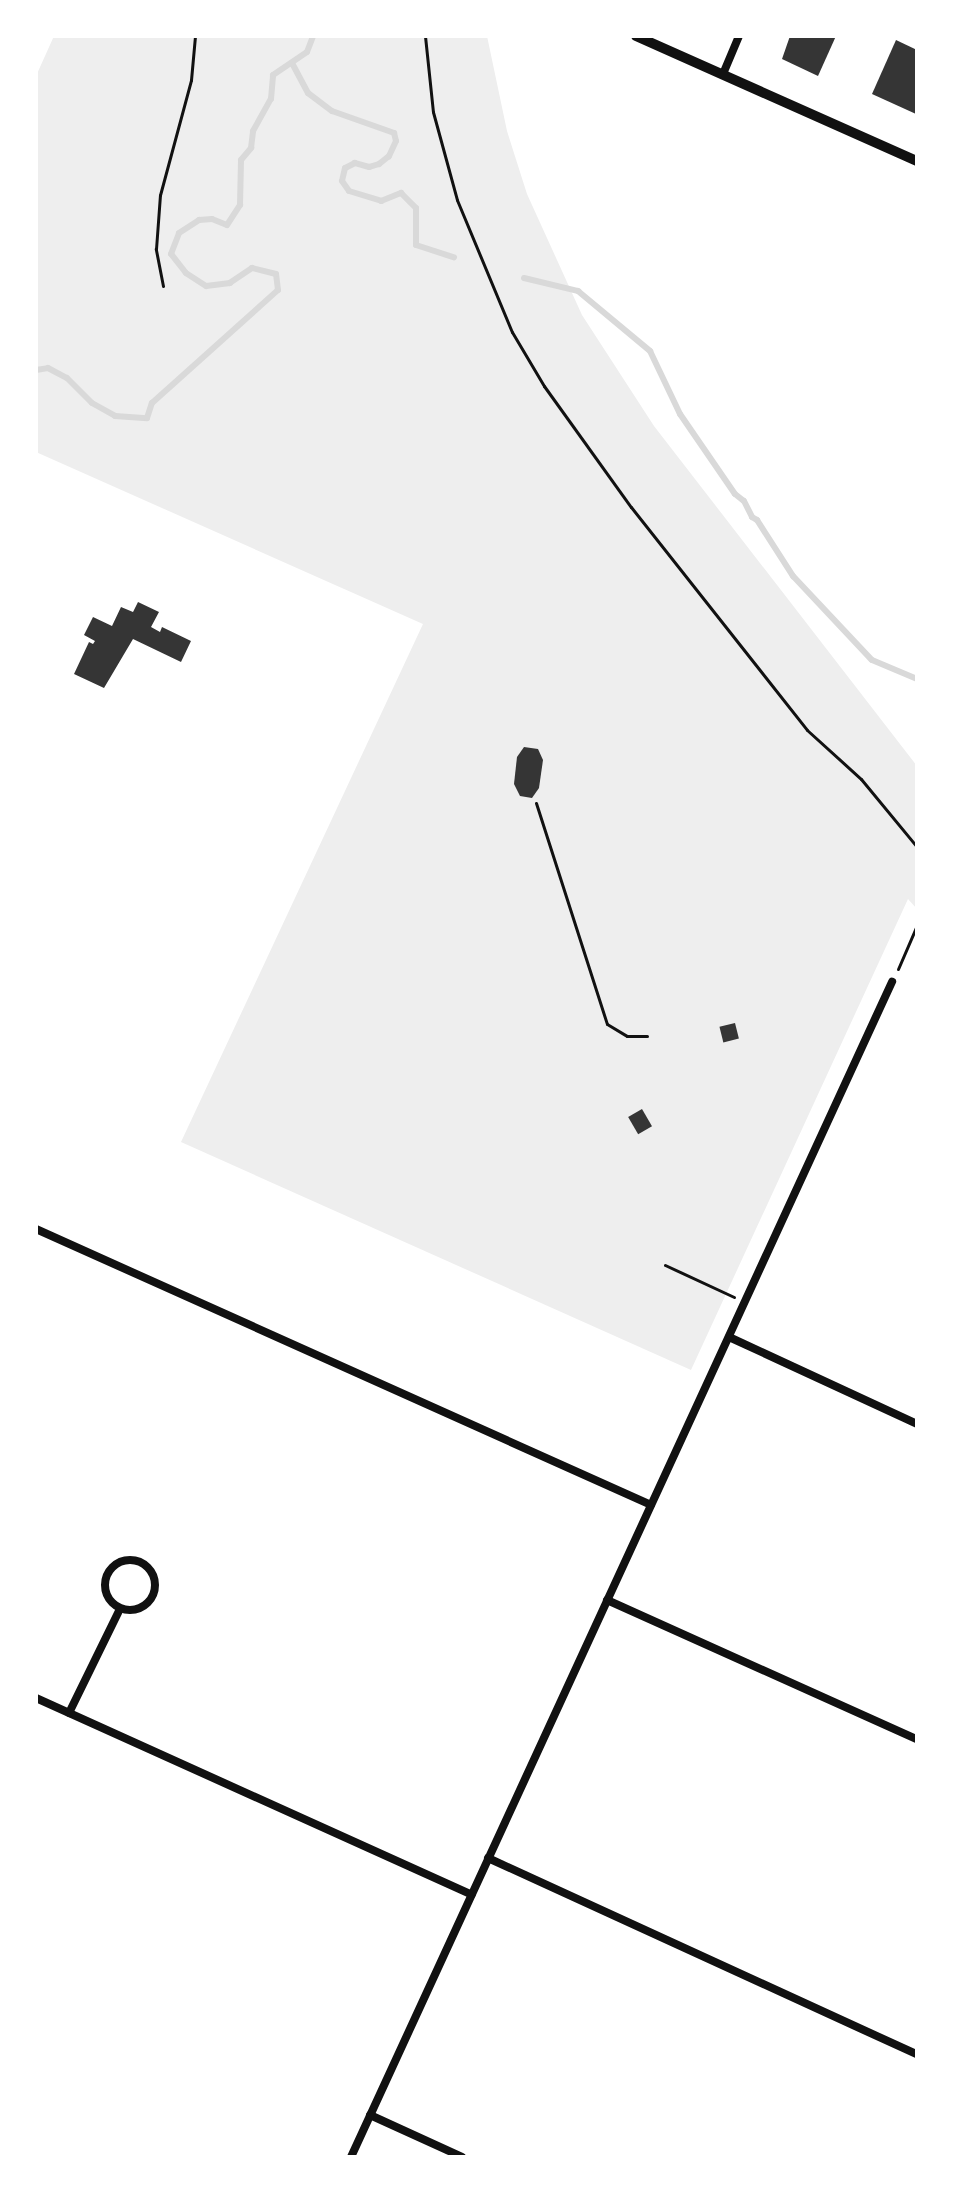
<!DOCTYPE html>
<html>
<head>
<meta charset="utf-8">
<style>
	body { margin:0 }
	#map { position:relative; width:953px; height:2193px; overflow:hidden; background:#fff; font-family:Ubuntu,sans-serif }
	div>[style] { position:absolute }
	.green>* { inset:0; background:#eee }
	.stream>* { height:6px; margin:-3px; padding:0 3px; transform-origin:3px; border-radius:3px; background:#d9d9d9 }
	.building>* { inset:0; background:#353535; transform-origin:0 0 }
	.path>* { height:3px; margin:-1.5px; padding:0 1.5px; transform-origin:1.5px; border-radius:1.5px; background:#111 }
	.minor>* { height:8px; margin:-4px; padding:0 4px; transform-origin:4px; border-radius:4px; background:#111 }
	.minor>.ring { margin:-4px; padding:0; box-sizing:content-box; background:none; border:8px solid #111; border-radius:50% }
	.tertiary>* { height:10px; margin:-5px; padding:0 5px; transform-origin:5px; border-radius:5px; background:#111 }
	span { translate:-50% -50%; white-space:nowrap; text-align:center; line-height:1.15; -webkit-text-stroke:6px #fff; paint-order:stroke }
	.frame { position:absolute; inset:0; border:38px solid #fff; pointer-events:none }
</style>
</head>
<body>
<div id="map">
	<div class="green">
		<div style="clip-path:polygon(54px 36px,487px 36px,507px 131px,527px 194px,582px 315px,654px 426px,917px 766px,917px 909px,908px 899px,691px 1370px,181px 1142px,423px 624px,36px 452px,36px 76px)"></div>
	</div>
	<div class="stream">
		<div style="left:292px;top:63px;width:34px;rotate:62deg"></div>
		<div style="left:308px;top:93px;width:30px;rotate:37deg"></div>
		<div style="left:332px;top:111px;width:66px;rotate:19.5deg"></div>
		<div style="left:394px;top:133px;width:8px;rotate:76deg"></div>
		<div style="left:396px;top:141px;width:17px;rotate:115deg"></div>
		<div style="left:389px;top:156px;width:13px;rotate:141deg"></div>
		<div style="left:379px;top:164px;width:10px;rotate:163deg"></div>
		<div style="left:369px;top:167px;width:15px;rotate:-164deg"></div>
		<div style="left:355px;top:163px;width:11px;rotate:153deg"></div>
		<div style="left:345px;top:168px;width:13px;rotate:103deg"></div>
		<div style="left:342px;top:181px;width:12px;rotate:55deg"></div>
		<div style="left:349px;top:191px;width:34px;rotate:17deg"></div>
		<div style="left:381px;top:201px;width:22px;rotate:-22deg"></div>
		<div style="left:401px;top:193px;width:21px;rotate:45deg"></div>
		<div style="left:416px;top:208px;width:37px;rotate:90deg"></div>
		<div style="left:416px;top:245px;width:40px;rotate:18deg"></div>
		<div style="left:524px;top:278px;width:56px;rotate:13.5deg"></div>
		<div style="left:578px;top:291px;width:94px;rotate:39.8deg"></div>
		<div style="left:650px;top:351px;width:70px;rotate:64.5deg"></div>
		<div style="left:680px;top:414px;width:97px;rotate:55.5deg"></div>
		<div style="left:735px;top:494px;width:11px;rotate:38deg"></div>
		<div style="left:744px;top:501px;width:18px;rotate:63deg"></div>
		<div style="left:752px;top:517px;width:6px;rotate:31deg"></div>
		<div style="left:757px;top:520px;width:67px;rotate:57.3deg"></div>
		<div style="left:793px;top:576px;width:115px;rotate:46.8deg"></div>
		<div style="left:872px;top:660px;width:49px;rotate:22.9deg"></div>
		<div style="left:36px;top:370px;width:12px;rotate:-9deg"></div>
		<div style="left:48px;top:368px;width:21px;rotate:28deg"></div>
		<div style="left:67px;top:378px;width:35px;rotate:45deg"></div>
		<div style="left:92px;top:403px;width:26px;rotate:29deg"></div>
		<div style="left:115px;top:416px;width:32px;rotate:4deg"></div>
		<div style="left:147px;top:418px;width:16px;rotate:-72deg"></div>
		<div style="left:152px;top:403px;width:169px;rotate:-41.9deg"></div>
		<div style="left:278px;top:290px;width:16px;rotate:-97deg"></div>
		<div style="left:276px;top:274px;width:25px;rotate:-166deg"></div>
		<div style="left:252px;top:268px;width:27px;rotate:146deg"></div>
		<div style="left:230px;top:283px;width:24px;rotate:173deg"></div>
		<div style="left:206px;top:286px;width:24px;rotate:-147deg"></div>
		<div style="left:186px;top:273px;width:24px;rotate:-128deg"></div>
		<div style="left:171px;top:254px;width:22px;rotate:-69deg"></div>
		<div style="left:179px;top:233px;width:24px;rotate:-33deg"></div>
		<div style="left:199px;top:220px;width:13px;rotate:-4deg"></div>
		<div style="left:212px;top:219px;width:16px;rotate:22deg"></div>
		<div style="left:227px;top:225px;width:24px;rotate:-57deg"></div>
		<div style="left:240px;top:205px;width:45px;rotate:-88.7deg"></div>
		<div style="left:241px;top:160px;width:16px;rotate:-50deg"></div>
		<div style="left:251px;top:148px;width:17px;rotate:-83deg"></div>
		<div style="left:253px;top:131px;width:37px;rotate:-61deg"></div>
		<div style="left:271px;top:99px;width:24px;rotate:-85deg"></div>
		<div style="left:273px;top:75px;width:41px;rotate:-34.1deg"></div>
		<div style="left:307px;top:52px;width:17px;rotate:-69deg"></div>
	</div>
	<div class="building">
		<div style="clip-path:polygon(790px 36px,836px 36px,818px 76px,782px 59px)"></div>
		<div style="clip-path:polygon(896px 40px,917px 50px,916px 114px,872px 94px)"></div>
		<div style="clip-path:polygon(138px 602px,159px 612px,151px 627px,160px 632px,162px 627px,191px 641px,181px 662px,133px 639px,104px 688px,74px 674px,89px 642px,93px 644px,95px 641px,84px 635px,93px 617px,112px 626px,121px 607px,133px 612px)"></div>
		<div style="clip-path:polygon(524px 747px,538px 749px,543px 760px,539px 788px,532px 798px,520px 796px,514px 784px,517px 757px)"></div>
		<div style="left:735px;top:1023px;width:16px;height:16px;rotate:76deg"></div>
		<div style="left:642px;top:1109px;width:20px;height:16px;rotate:60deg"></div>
	</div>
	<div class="path">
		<div style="left:425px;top:36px;width:76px;rotate:84deg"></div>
		<div style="left:433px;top:112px;width:91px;rotate:74.7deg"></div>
		<div style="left:457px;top:200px;width:143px;rotate:67.4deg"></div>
		<div style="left:512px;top:332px;width:63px;rotate:59.3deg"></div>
		<div style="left:544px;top:386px;width:149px;rotate:54.3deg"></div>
		<div style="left:631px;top:507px;width:284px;rotate:51.7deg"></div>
		<div style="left:807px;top:730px;width:73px;rotate:42.2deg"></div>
		<div style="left:861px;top:779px;width:88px;rotate:50.5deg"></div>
		<div style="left:163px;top:286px;width:38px;rotate:-101deg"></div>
		<div style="left:156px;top:249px;width:54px;rotate:-85.8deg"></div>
		<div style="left:160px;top:195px;width:119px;rotate:-74.9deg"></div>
		<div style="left:191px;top:80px;width:44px;rotate:-84.8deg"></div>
		<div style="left:536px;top:803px;width:232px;rotate:72.2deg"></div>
		<div style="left:607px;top:1024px;width:23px;rotate:31deg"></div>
		<div style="left:627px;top:1036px;width:20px"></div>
		<div style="left:898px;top:969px;width:48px;rotate:-66.6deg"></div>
		<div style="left:665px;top:1265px;width:76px;rotate:24.9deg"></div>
	</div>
	<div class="minor">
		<div style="left:723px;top:74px;width:41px;rotate:-67.2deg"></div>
		<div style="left:36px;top:1229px;width:674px;rotate:24.17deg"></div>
		<div style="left:729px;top:1337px;width:207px;rotate:24.8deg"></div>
		<div class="ring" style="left:105px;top:1560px;width:42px;height:42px"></div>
		<div style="left:607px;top:1600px;width:340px;rotate:24.2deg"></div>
		<div style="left:36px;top:1698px;width:478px;rotate:24.3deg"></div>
		<div style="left:69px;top:1713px;width:116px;rotate:-63.9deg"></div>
		<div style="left:488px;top:1858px;width:472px;rotate:24.6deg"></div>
		<div style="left:370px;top:2115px;width:101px;rotate:24.5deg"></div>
		<div style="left:351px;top:2157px;width:1294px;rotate:-65.28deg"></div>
	</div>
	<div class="tertiary">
		<div style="left:636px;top:36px;width:308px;rotate:24deg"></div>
	</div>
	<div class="frame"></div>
</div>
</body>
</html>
